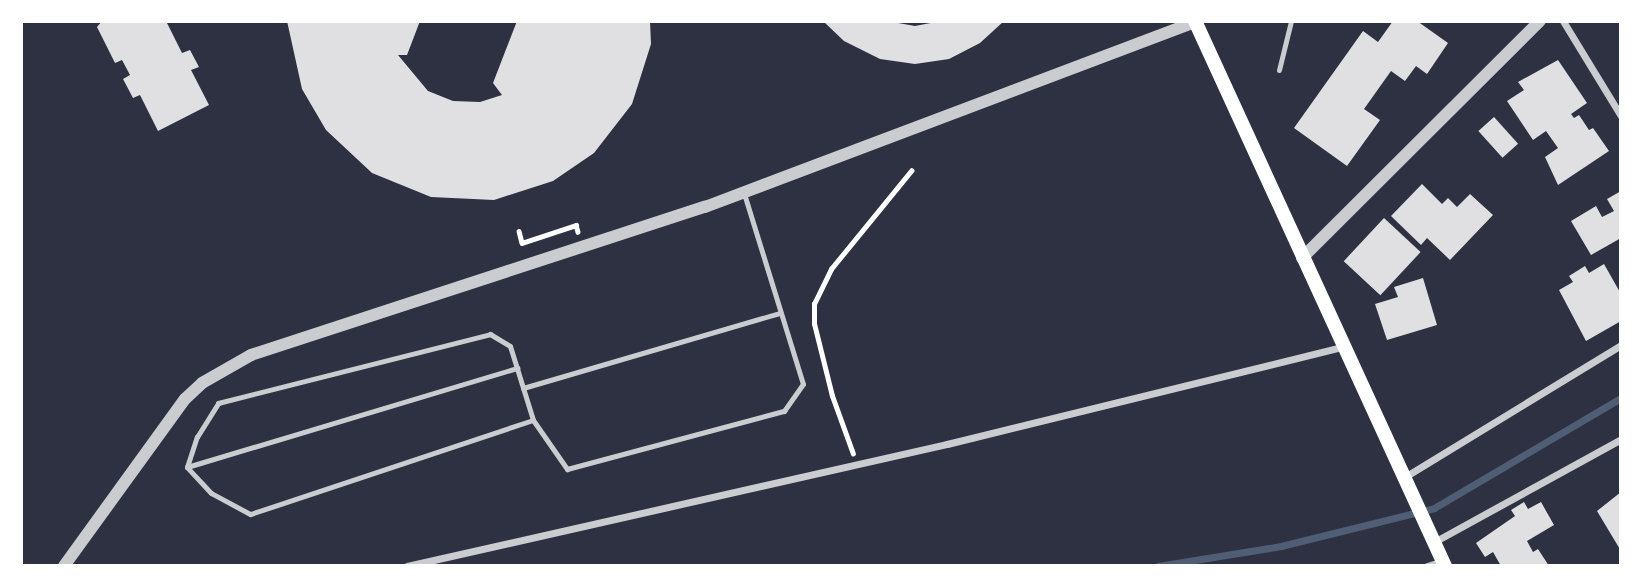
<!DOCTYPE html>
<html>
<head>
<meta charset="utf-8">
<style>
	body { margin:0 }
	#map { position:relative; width:1642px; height:587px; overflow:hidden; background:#2d3142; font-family:"DM Sans",sans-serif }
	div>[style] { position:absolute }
	.stream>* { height:7px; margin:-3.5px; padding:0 3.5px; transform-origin:3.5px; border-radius:3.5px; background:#4f5d75 }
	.building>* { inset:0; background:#e0e0e3; transform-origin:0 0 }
	.path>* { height:4.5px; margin:-2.25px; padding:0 2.25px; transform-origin:2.25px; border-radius:2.25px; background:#fff }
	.service>* { height:5px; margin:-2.5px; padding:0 2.5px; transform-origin:2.5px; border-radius:2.5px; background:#caccd0 }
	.minor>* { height:7px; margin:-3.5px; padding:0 3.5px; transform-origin:3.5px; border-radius:3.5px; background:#caccd0 }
	.tertiary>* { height:12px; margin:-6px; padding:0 6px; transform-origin:6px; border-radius:6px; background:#caccd0 }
	.secondary>* { height:14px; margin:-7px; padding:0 7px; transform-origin:7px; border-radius:7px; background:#fff }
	span { translate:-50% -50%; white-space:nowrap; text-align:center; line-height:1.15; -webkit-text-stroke:6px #fff; paint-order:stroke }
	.frame { position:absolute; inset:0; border:23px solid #fff; pointer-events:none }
</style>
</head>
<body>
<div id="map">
	<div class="stream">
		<div style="left:1158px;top:566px;width:125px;rotate:-9.2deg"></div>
		<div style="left:1281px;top:546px;width:158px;rotate:-13.9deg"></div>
		<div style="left:1434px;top:508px;width:217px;rotate:-30.5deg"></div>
	</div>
	<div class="building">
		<div style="clip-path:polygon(102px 21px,166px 21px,182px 53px,190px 50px,199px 67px,191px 70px,209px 105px,158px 131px,140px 95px,133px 98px,123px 79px,130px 75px,122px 60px,115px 63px,97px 27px)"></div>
		<div style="clip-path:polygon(287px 21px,420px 21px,407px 55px,398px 55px,428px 91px,453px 101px,480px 102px,502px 95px,493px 83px,517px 21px,650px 21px,651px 44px,632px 104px,594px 153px,553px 181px,494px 200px,431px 197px,372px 173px,326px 130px,302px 89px)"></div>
		<div style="clip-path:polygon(823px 21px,887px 21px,915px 26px,941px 21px,1004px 21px,980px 43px,949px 59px,915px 64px,880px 59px,844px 41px)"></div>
		<div style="clip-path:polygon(1393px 21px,1417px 21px,1448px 43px,1427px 74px,1416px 66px,1405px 81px,1391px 71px,1364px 109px,1380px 120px,1347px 166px,1294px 128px,1363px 31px,1378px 42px)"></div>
		<div style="clip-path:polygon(1558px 60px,1587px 103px,1571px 114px,1574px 118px,1579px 115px,1589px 130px,1593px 128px,1609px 151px,1558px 185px,1545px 157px,1558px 148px,1546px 131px,1533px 140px,1507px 101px,1524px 90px,1518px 82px)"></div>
		<div style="left:1494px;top:117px;width:36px;height:21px;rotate:48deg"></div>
		<div style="clip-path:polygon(1422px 184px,1442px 204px,1448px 198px,1457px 207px,1470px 194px,1493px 215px,1450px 260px,1427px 238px,1421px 245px,1391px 216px)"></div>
		<div style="clip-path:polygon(1621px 191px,1621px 238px,1591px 255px,1571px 221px,1596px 206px,1602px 217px,1614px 211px,1607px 199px)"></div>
		<div style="left:1384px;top:218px;width:50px;height:59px;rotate:43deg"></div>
		<div style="clip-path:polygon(1604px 264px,1621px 294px,1621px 321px,1586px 341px,1559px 290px,1573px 282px,1569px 276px,1585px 266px,1589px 273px)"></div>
		<div style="clip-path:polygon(1423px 278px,1437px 325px,1387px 340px,1375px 304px,1398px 297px,1394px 287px)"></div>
		<div style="clip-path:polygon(1621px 492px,1621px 551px,1597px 511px)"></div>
		<div style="clip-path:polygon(1524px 502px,1528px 509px,1541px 502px,1554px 525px,1527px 541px,1533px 552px,1538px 549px,1549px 566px,1501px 566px,1493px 552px,1485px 557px,1476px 543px,1515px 516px,1511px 510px)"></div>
	</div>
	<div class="path">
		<div style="left:519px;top:231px;width:12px;rotate:76deg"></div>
		<div style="left:522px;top:243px;width:57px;rotate:-18.4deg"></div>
		<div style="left:576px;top:225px;width:7px;rotate:74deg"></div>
		<div style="left:853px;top:454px;width:62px;rotate:-109.9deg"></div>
		<div style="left:832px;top:396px;width:74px;rotate:-104deg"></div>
		<div style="left:814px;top:324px;width:20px;rotate:-90deg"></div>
		<div style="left:814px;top:304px;width:39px;rotate:-64deg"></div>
		<div style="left:831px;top:269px;width:127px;rotate:-50.8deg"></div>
	</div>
	<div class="service">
		<div style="left:1279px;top:70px;width:50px;rotate:-76.2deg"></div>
		<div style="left:523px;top:388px;width:268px;rotate:-16.3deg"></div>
		<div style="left:533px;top:420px;width:298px;rotate:161.6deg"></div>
		<div style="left:250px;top:514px;width:44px;rotate:-151.7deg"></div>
		<div style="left:211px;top:493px;width:35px;rotate:-133deg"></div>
		<div style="left:187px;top:467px;width:32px;rotate:-72deg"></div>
		<div style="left:197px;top:437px;width:40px;rotate:-58deg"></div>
		<div style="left:218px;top:403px;width:281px;rotate:-14.2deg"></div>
		<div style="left:490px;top:334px;width:23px;rotate:31deg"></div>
		<div style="left:510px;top:346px;width:77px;rotate:72.7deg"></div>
		<div style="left:533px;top:420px;width:60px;rotate:55.2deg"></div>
		<div style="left:567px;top:469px;width:225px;rotate:-15deg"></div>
		<div style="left:784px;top:411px;width:33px;rotate:-55deg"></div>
		<div style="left:803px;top:384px;width:200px;rotate:-107.2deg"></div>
		<div style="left:187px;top:467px;width:345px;rotate:-16.7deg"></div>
	</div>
	<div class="minor">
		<div style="left:1563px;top:21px;width:111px;rotate:58.6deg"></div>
		<div style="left:1403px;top:478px;width:255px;rotate:-31.4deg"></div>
		<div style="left:1434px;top:542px;width:213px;rotate:-28.8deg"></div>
		<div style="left:407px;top:566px;width:554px;rotate:-12.73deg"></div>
		<div style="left:947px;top:444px;width:408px;rotate:-13.8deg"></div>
		<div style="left:1427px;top:566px;width:17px;rotate:-17deg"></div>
	</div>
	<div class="tertiary">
		<div style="left:1302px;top:258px;width:336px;rotate:-44.9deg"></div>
		<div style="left:64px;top:566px;width:206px;rotate:-54.1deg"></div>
		<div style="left:185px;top:399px;width:23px;rotate:-43deg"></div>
		<div style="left:202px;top:383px;width:56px;rotate:-29.7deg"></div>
		<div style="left:251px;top:355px;width:478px;rotate:-18.1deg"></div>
		<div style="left:705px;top:207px;width:524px;rotate:-20.68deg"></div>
	</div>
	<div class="secondary">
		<div style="left:1195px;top:21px;width:600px;rotate:65.36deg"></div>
	</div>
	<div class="frame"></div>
</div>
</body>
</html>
